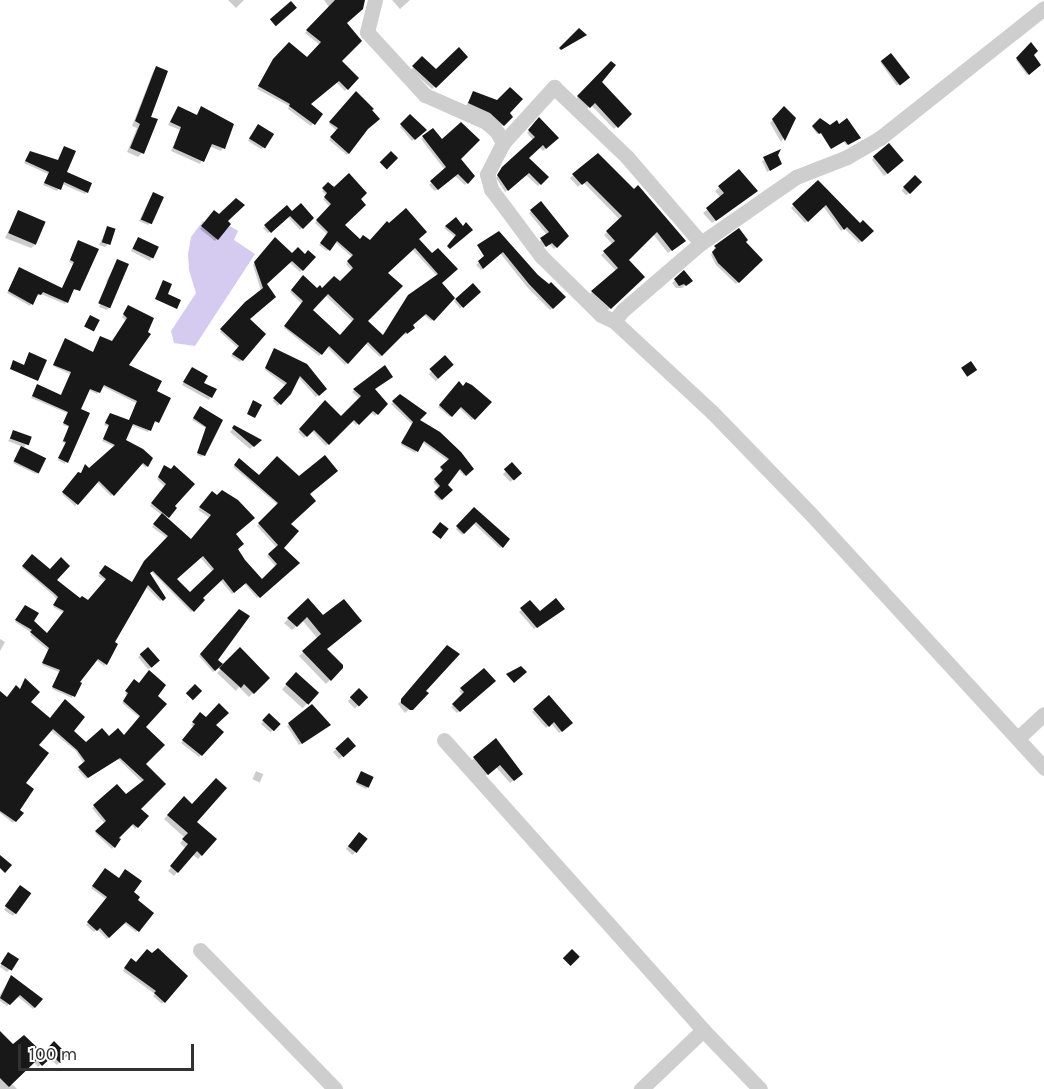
<!DOCTYPE html>
<html>
<head>
<meta charset="utf-8">
<style>
	body { margin:0 }
	#map { position:relative; width:1044px; height:1089px; overflow:hidden; background:#fff; font-family:Karla,sans-serif }
	div>[style] { position:absolute }
	.water>* { inset:0; background:#d5caef }
	.shadow>* { inset:0; background:#0003; transform-origin:0 0 }
	.building>* { inset:0; background:#181818; transform-origin:0 0 }
	.minor>* { height:15px; margin:-7.5px; padding:0 7.5px; transform-origin:7.5px; border-radius:7.5px; background:#cecece }
	span { translate:-50% -50%; white-space:nowrap; text-align:center; line-height:1.15; -webkit-text-stroke:6px #fff; paint-order:stroke }
	.scale { position:absolute; left:18px; top:1044px; width:176px; height:27px; box-sizing:border-box; border:3px solid #313131; border-top:0; padding-left:8px; font-size:18px; line-height:21px; white-space:nowrap; color:#313131; -webkit-text-stroke:4px #fff; paint-order:stroke }
</style>
</head>
<body>
<div id="map">
	<div class="water">
		<div style="clip-path:polygon(203px 221px,219px 236px,230px 226px,238px 231px,234px 240px,255px 254px,195px 346px,174px 343px,171px 331px,196px 293px,189px 270px,188px 254px,191px 237px)"></div>
	</div>
	<div class="shadow">
		<div style="clip-path:polygon(228px 0,244px 0,236px 8px)"></div>
		<div style="clip-path:polygon(324px 0,364px 0,345px 23px,340px 61px,357px 78px,345px 91px,336px 82px,309px 105px,321px 114px,311px 126px,288px 109px,289px 106px,257px 89px,271px 63px,307px 59px,320px 45px,305px 33px,329px 7px)"></div>
		<div style="clip-path:polygon(392px 0,410px 0,400px 9px)"></div>
		<div style="clip-path:polygon(1030px 45px,1032px 55px,1039px 65px,1027px 75px,1016px 60px)"></div>
		<div style="left:890px;top:55px;width:29px;height:12px;rotate:55deg"></div>
		<div style="clip-path:polygon(466px 57px,432px 89px,411px 70px,422px 58px,436px 71px)"></div>
		<div style="clip-path:polygon(611px 63px,600px 82px,630px 114px,614px 129px,591px 105px,587px 109px,576px 99px)"></div>
		<div style="clip-path:polygon(157px 68px,142px 153px,138px 157px,127px 152px,137px 128px,132px 126px,153px 72px)"></div>
		<div style="clip-path:polygon(474px 92px,497px 102px,511px 117px,501px 127px,466px 106px)"></div>
		<div style="clip-path:polygon(356px 93px,366px 130px,347px 155px,329px 140px,337px 131px,329px 124px)"></div>
		<div style="clip-path:polygon(178px 108px,196px 116px,201px 108px,232px 125px,223px 148px,221px 151px,209px 146px,200px 164px,171px 151px,180px 130px,168px 125px)"></div>
		<div style="clip-path:polygon(784px 108px,794px 118px,781px 142px,770px 123px)"></div>
		<div style="clip-path:polygon(410px 117px,425px 130px,412px 141px,400px 127px)"></div>
		<div style="clip-path:polygon(539px 120px,556px 138px,543px 151px,539px 147px,527px 158px,547px 177px,538px 186px,526px 175px,505px 192px,496px 178px,500px 171px,533px 140px,527px 133px)"></div>
		<div style="clip-path:polygon(821px 120px,830px 127px,839px 126px,859px 138px,846px 145px,843px 140px,830px 148px,820px 132px,817px 134px,812px 127px)"></div>
		<div style="clip-path:polygon(461px 123px,478px 140px,459px 159px,473px 176px,465px 185px,455px 176px,435px 191px,429px 185px,445px 170px,421px 139px,423px 137px,442px 141px)"></div>
		<div style="clip-path:polygon(256px 128px,264px 147px,261px 149px,248px 141px)"></div>
		<div style="clip-path:polygon(30px 152px,65px 172px,87px 192px,85px 194px,62px 184px,57px 191px,43px 185px,48px 174px,24px 163px)"></div>
		<div style="clip-path:polygon(597px 155px,681px 243px,668px 253px,653px 234px,627px 260px,643px 277px,607px 311px,589px 295px,616px 271px,601px 255px,613px 245px,604px 235px,620px 220px,583px 182px,578px 187px,570px 178px)"></div>
		<div style="clip-path:polygon(776px 155px,781px 164px,767px 172px,762px 161px)"></div>
		<div style="clip-path:polygon(874px 157px,899px 164px,884px 176px,872px 160px)"></div>
		<div style="clip-path:polygon(739px 171px,756px 191px,712px 223px,703px 213px,721px 198px,715px 191px)"></div>
		<div style="left:915px;top:177px;width:7px;height:19px;rotate:45deg"></div>
		<div style="clip-path:polygon(818px 183px,860px 225px,872px 231px,859px 243px,844px 228px,841px 231px,823px 206px,805px 223px,791px 208px)"></div>
		<div style="clip-path:polygon(evenodd,329px 184px,359px 199px,342px 225px,360px 241px,417px 239px,432px 255px,438px 250px,441px 283px,453px 298px,431px 321px,423px 314px,411px 325px,413px 328px,405px 335px,403px 333px,380px 357px,365px 343px,345px 365px,327px 347px,319px 356px,284px 328px,302px 304px,290px 292px,303px 277px,317px 290px,322px 290px,340px 283px,352px 271px,346px 264px,352px 257px,335px 242px,327px 251px,319px 245px,328px 235px,315px 223px,330px 207px,323px 199px,327px 196px,322px 191px,329px 184px,412px 249px,437px 276px,382px 336px,366px 321px,386px 273px,412px 249px,329px 184px,325px 295px,353px 322px,340px 337px,310px 310px,325px 295px)"></div>
		<div style="clip-path:polygon(151px 196px,150px 223px,148px 225px,139px 221px)"></div>
		<div style="clip-path:polygon(540px 203px,567px 236px,554px 249px,549px 244px,543px 248px,539px 242px,547px 235px,529px 213px)"></div>
		<div style="clip-path:polygon(287px 207px,292px 213px,312px 218px,300px 230px,288px 217px,268px 233px,263px 228px)"></div>
		<div style="clip-path:polygon(18px 212px,36px 244px,31px 248px,5px 238px)"></div>
		<div style="clip-path:polygon(212px 214px,217px 239px,215px 241px,200px 229px)"></div>
		<div style="clip-path:polygon(455px 219px,463px 228px,471px 230px,447px 249px,455px 237px,444px 228px)"></div>
		<div style="clip-path:polygon(108px 227px,107px 245px,105px 247px,99px 245px)"></div>
		<div style="clip-path:polygon(739px 230px,744px 242px,761px 260px,736px 284px,716px 265px,711px 255px,715px 247px)"></div>
		<div style="clip-path:polygon(499px 233px,537px 277px,564px 297px,550px 310px,527px 287px,500px 253px,481px 270px,476px 265px,483px 259px,476px 248px,487px 263px)"></div>
		<div style="clip-path:polygon(275px 239px,292px 255px,314px 257px,300px 272px,289px 262px,265px 284px,248px 320px,264px 334px,240px 362px,231px 356px,238px 348px,220px 332px,246px 303px,261px 291px,253px 265px)"></div>
		<div style="clip-path:polygon(136px 241px,157px 248px,150px 261px,131px 251px)"></div>
		<div style="clip-path:polygon(77px 244px,79px 290px,72px 290px,65px 304px,41px 294px,36px 296px,30px 306px,7px 293px,19px 269px,62px 289px,73px 264px,69px 262px)"></div>
		<div style="clip-path:polygon(117px 261px,109px 308px,107px 310px,99px 307px,109px 283px,106px 282px)"></div>
		<div style="clip-path:polygon(684px 272px,691px 281px,682px 288px,676px 288px,672px 283px)"></div>
		<div style="left:473px;top:285px;width:9px;height:25px;rotate:49deg"></div>
		<div style="clip-path:polygon(128px 307px,127px 365px,155px 392px,158px 422px,153px 423px,148px 432px,131px 425px,124px 441px,151px 458px,146px 468px,141px 463px,111px 496px,97px 482px,75px 506px,62px 494px,77px 476px,89px 470px,115px 447px,102px 441px,109px 427px,104px 425px,108px 416px,129px 422px,136px 403px,102px 386px,97px 394px,89px 390px,79px 409px,65px 464px,58px 460px,66px 444px,62px 442px,69px 427px,63px 425px,67px 413px,31px 398px,37px 386px,60px 396px,70px 374px,53px 366px,64px 342px,93px 353px,112px 342px,126px 321px,122px 317px)"></div>
		<div style="clip-path:polygon(273px 352px,325px 389px,316px 397px,298px 377px,290px 393px,278px 406px,273px 401px,286px 386px,265px 370px)"></div>
		<div style="left:445px;top:358px;width:10px;height:23px;rotate:45deg"></div>
		<div style="clip-path:polygon(385px 367px,373px 390px,386px 404px,375px 416px,370px 412px,356px 425px,351px 420px,326px 446px,312px 431px,304px 438px,298px 432px,325px 402px,341px 418px,360px 399px,352px 392px)"></div>
		<div style="clip-path:polygon(190px 372px,202px 384px,215px 390px,209px 400px,182px 385px)"></div>
		<div style="clip-path:polygon(459px 384px,489px 402px,472px 420px,459px 408px,450px 417px,438px 407px)"></div>
		<div style="clip-path:polygon(400px 396px,418px 420px,472px 469px,464px 476px,458px 469px,446px 485px,450px 490px,440px 501px,434px 495px,440px 489px,433px 482px,443px 473px,440px 469px,448px 461px,422px 442px,415px 453px,401px 445px,412px 424px,391px 404px)"></div>
		<div style="clip-path:polygon(199px 410px,221px 421px,202px 457px,197px 455px,206px 428px,192px 420px)"></div>
		<div style="clip-path:polygon(234px 427px,260px 440px,250px 449px,230px 432px)"></div>
		<div style="clip-path:polygon(14px 432px,30px 438px,23px 449px,38px 473px,36px 474px,13px 463px,23px 447px,8px 441px)"></div>
		<div style="clip-path:polygon(evenodd,240px 460px,259px 477px,308px 494px,289px 524px,282px 548px,298px 563px,257px 598px,244px 583px,232px 594px,220px 580px,201px 598px,203px 600px,191px 612px,151px 571px,149px 573px,164px 598px,160px 601px,145px 586px,113px 643px,106px 664px,104px 666px,96px 660px,77px 682px,72px 698px,52px 689px,59px 672px,42px 665px,48px 650px,30px 635px,32px 633px,15px 622px,23px 608px,47px 635px,64px 613px,53px 607px,57px 600px,53px 595px,22px 568px,32px 556px,55px 580px,80px 600px,88px 602px,106px 581px,98px 576px,106px 567px,131px 583px,167px 538px,152px 527px,162px 515px,150px 506px,165px 487px,157px 479px,163px 469px,175px 508px,166px 518px,191px 541px,210px 518px,198px 510px,212px 493px,234px 534px,236px 549px,262px 581px,276px 567px,267px 556px,277px 548px,257px 526px,278px 505px,233px 467px,240px 460px,200px 557px,213px 572px,190px 594px,175px 579px,200px 557px)"></div>
		<div style="left:512px;top:465px;width:11px;height:13px;rotate:45deg"></div>
		<div style="clip-path:polygon(475px 509px,508px 539px,500px 548px,473px 523px,462px 535px,456px 529px)"></div>
		<div style="clip-path:polygon(308px 601px,323px 617px,325px 649px,341px 668px,326px 684px,299px 656px,318px 639px,302px 620px,292px 630px,284px 623px)"></div>
		<div style="clip-path:polygon(530px 602px,540px 613px,561px 611px,534px 629px,519px 612px)"></div>
		<div style="clip-path:polygon(240px 611px,216px 660px,221px 664px,213px 672px,199px 656px)"></div>
		<div style="clip-path:polygon(0 639px,5px 642px,0 651px)"></div>
		<div style="left:148px;top:649px;width:16px;height:13px;rotate:50deg"></div>
		<div style="clip-path:polygon(240px 650px,268px 678px,249px 697px,239px 687px,236px 691px,217px 673px)"></div>
		<div style="clip-path:polygon(444px 651px,424px 691px,427px 693px,405px 713px,398px 704px)"></div>
		<div style="clip-path:polygon(484px 670px,494px 681px,457px 713px,451px 707px,463px 695px,459px 691px)"></div>
		<div style="left:296px;top:674px;width:28px;height:21px;rotate:42deg"></div>
		<div style="clip-path:polygon(133px 683px,155px 696px,144px 727px,144px 764px,164px 784px,139px 809px,147px 816px,135px 829px,131px 824px,116px 838px,119px 840px,112px 849px,95px 833px,105px 824px,92px 808px,117px 786px,126px 796px,143px 783px,118px 759px,86px 779px,78px 770px,84px 764px,76px 751px,50px 730px,37px 745px,17px 810px,22px 813px,13px 823px,0 813px,0 694px,7px 699px,29px 703px,86px 744px,123px 737px,140px 718px,122px 703px,128px 696px,125px 694px)"></div>
		<div style="left:359px;top:690px;width:10px;height:16px;rotate:45deg"></div>
		<div style="clip-path:polygon(549px 697px,571px 723px,559px 733px,551px 723px,546px 728px,532px 712px)"></div>
		<div style="clip-path:polygon(312px 706px,327px 727px,299px 745px,287px 726px)"></div>
		<div style="left:269px;top:715px;width:13px;height:12px;rotate:42deg"></div>
		<div style="clip-path:polygon(198px 716px,206px 718px,222px 732px,199px 757px,181px 743px,194px 727px,191px 725px)"></div>
		<div style="clip-path:polygon(348px 739px,351px 749px,339px 759px,333px 752px)"></div>
		<div style="clip-path:polygon(496px 740px,521px 774px,510px 783px,496px 767px,485px 776px,471px 761px)"></div>
		<div style="left:256px;top:771px;width:8px;height:9px;rotate:23deg"></div>
		<div style="clip-path:polygon(362px 773px,369px 786px,366px 789px,356px 784px)"></div>
		<div style="clip-path:polygon(184px 798px,192px 806px,195px 822px,215px 840px,198px 859px,192px 854px,174px 876px,168px 871px,186px 849px,180px 843px,185px 838px,164px 819px)"></div>
		<div style="left:359px;top:834px;width:9px;height:20px;rotate:41deg"></div>
		<div style="clip-path:polygon(104px 872px,132px 893px,136px 900px,152px 913px,136px 932px,124px 923px,107px 939px,97px 929px,94px 932px,86px 925px,107px 900px,91px 888px)"></div>
		<div style="clip-path:polygon(18px 890px,15px 913px,13px 916px,4px 910px)"></div>
		<div style="clip-path:polygon(5px 956px,10px 969px,7px 972px,0 967px)"></div>
		<div style="clip-path:polygon(129px 962px,136px 964px,186px 976px,162px 1004px,153px 996px,155px 994px,123px 971px)"></div>
		<div style="clip-path:polygon(10px 978px,41px 999px,33px 1009px,17px 996px,7px 1006px,0 1001px,0 995px)"></div>
		<div style="clip-path:polygon(0 1033px,13px 1046px,43px 1055px,66px 1055px,57px 1065px,49px 1058px,38px 1067px,33px 1061px,11px 1083px,17px 1089px,0 1089px)"></div>
	</div>
	<div class="building">
		<div style="clip-path:polygon(335px 0,365px 0,363px 9px,347px 23px,362px 41px,342px 61px,359px 78px,348px 90px,339px 81px,311px 104px,323px 114px,315px 125px,289px 106px,290px 104px,258px 86px,273px 59px,289px 42px,307px 57px,321px 42px,306px 30px)"></div>
		<div style="left:291px;top:1px;width:9px;height:28px;rotate:49deg"></div>
		<div style="clip-path:polygon(579px 28px,587px 35px,561px 50px,559px 48px)"></div>
		<div style="clip-path:polygon(1031px 42px,1038px 51px,1034px 55px,1041px 65px,1029px 75px,1016px 58px)"></div>
		<div style="clip-path:polygon(459px 47px,468px 57px,436px 88px,412px 66px,422px 56px,436px 69px)"></div>
		<div style="left:891px;top:53px;width:31px;height:13px;rotate:52deg"></div>
		<div style="clip-path:polygon(611px 61px,616px 65px,602px 82px,632px 114px,618px 128px,595px 103px,590px 108px,577px 96px)"></div>
		<div style="clip-path:polygon(156px 66px,168px 71px,151px 117px,158px 119px,144px 154px,130px 148px,140px 124px,135px 121px)"></div>
		<div style="clip-path:polygon(510px 87px,523px 99px,510px 113px,513px 117px,504px 126px,490px 113px,468px 103px,473px 91px,497px 100px)"></div>
		<div style="clip-path:polygon(356px 91px,374px 109px,372px 110px,380px 119px,368px 129px,349px 154px,330px 137px,338px 128px,329px 122px)"></div>
		<div style="clip-path:polygon(178px 106px,197px 115px,201px 106px,234px 124px,225px 149px,212px 144px,204px 162px,173px 148px,181px 127px,170px 122px)"></div>
		<div style="clip-path:polygon(784px 106px,796px 118px,785px 141px,772px 119px)"></div>
		<div style="clip-path:polygon(410px 114px,427px 130px,415px 140px,400px 124px)"></div>
		<div style="clip-path:polygon(539px 117px,559px 138px,546px 149px,543px 145px,529px 158px,549px 177px,541px 185px,529px 173px,508px 191px,497px 175px,502px 167px,535px 137px,528px 130px)"></div>
		<div style="clip-path:polygon(820px 118px,830px 125px,837px 120px,839px 124px,847px 118px,861px 138px,848px 145px,845px 141px,831px 149px,821px 133px,819px 134px,812px 126px)"></div>
		<div style="clip-path:polygon(461px 122px,480px 140px,461px 159px,475px 176px,468px 184px,458px 174px,438px 190px,430px 181px,446px 167px,422px 136px,433px 128px,442px 139px)"></div>
		<div style="left:258px;top:124px;width:19px;height:17px;rotate:32deg"></div>
		<div style="left:889px;top:143px;width:23px;height:21px;rotate:50deg"></div>
		<div style="clip-path:polygon(64px 146px,76px 151px,67px 172px,92px 183px,88px 193px,64px 182px,61px 190px,44px 183px,49px 172px,25px 161px,30px 151px,58px 160px)"></div>
		<div style="clip-path:polygon(781px 149px,778px 155px,782px 164px,770px 171px,763px 157px)"></div>
		<div style="left:391px;top:151px;width:10px;height:16px;rotate:45deg"></div>
		<div style="clip-path:polygon(598px 153px,634px 189px,638px 185px,686px 241px,672px 251px,657px 232px,629px 260px,645px 277px,611px 309px,591px 291px,618px 268px,603px 251px,615px 241px,606px 231px,622px 216px,587px 181px,582px 185px,572px 174px)"></div>
		<div style="clip-path:polygon(739px 169px,758px 191px,716px 221px,706px 208px,724px 193px,718px 186px)"></div>
		<div style="clip-path:polygon(evenodd,349px 173px,367px 193px,361px 199px,366px 205px,345px 225px,360px 239px,363px 235px,370px 240px,387px 221px,389px 223px,406px 208px,427px 232px,419px 239px,432px 253px,438px 248px,458px 269px,442px 283px,455px 298px,434px 321px,426px 314px,413px 325px,415px 328px,407px 334px,406px 332px,382px 356px,368px 342px,348px 364px,329px 346px,322px 355px,284px 326px,303px 301px,291px 290px,303px 275px,317px 288px,320px 285px,322px 288px,334px 276px,340px 281px,353px 268px,347px 261px,353px 255px,337px 241px,330px 251px,320px 243px,328px 232px,316px 220px,331px 204px,324px 197px,327px 193px,322px 188px,328px 182px,334px 187px,349px 173px,415px 248px,438px 274px,408px 295px,383px 335px,368px 321px,403px 286px,388px 273px,415px 248px,349px 173px,328px 294px,354px 319px,340px 335px,313px 310px,328px 294px)"></div>
		<div style="left:915px;top:175px;width:10px;height:17px;rotate:45deg"></div>
		<div style="clip-path:polygon(818px 180px,860px 223px,863px 220px,874px 231px,862px 242px,847px 227px,844px 230px,826px 205px,808px 222px,792px 204px)"></div>
		<div style="left:153px;top:192px;width:12px;height:30px;rotate:24deg"></div>
		<div style="clip-path:polygon(236px 198px,245px 205px,228px 221px,231px 224px,218px 240px,201px 226px,214px 210px,219px 214px)"></div>
		<div style="clip-path:polygon(541px 201px,569px 236px,557px 248px,552px 243px,546px 247px,540px 238px,549px 232px,530px 210px)"></div>
		<div style="clip-path:polygon(301px 203px,314px 218px,303px 229px,290px 216px,271px 233px,264px 225px,287px 205px,292px 211px)"></div>
		<div style="left:18px;top:210px;width:30px;height:25px;rotate:23deg"></div>
		<div style="clip-path:polygon(456px 217px,463px 226px,466px 222px,473px 230px,450px 249px,447px 246px,456px 235px,445px 226px)"></div>
		<div style="left:107px;top:226px;width:9px;height:17px;rotate:18deg"></div>
		<div style="clip-path:polygon(739px 228px,748px 240px,746px 242px,763px 260px,739px 283px,718px 263px,712px 252px,716px 248px,714px 246px)"></div>
		<div style="clip-path:polygon(499px 231px,538px 275px,549px 284px,551px 282px,566px 297px,553px 309px,529px 284px,503px 252px,483px 269px,478px 261px,484px 256px,477px 245px)"></div>
		<div style="left:138px;top:237px;width:23px;height:13px;rotate:25deg"></div>
		<div style="clip-path:polygon(275px 237px,292px 253px,298px 247px,305px 254px,308px 250px,316px 257px,303px 271px,292px 261px,267px 284px,276px 297px,250px 319px,266px 334px,243px 361px,232px 354px,239px 346px,220px 329px,245px 302px,263px 288px,254px 262px)"></div>
		<div style="clip-path:polygon(78px 240px,99px 249px,80px 291px,74px 289px,68px 303px,43px 292px,41px 295px,38px 294px,33px 305px,8px 291px,19px 267px,62px 288px,74px 262px,70px 260px)"></div>
		<div style="left:117px;top:259px;width:13px;height:48px;rotate:23deg"></div>
		<div style="clip-path:polygon(684px 270px,693px 281px,686px 286px,684px 284px,679px 286px,674px 279px)"></div>
		<div style="clip-path:polygon(163px 280px,172px 284px,168px 294px,181px 300px,177px 309px,155px 299px)"></div>
		<div style="left:473px;top:283px;width:12px;height:24px;rotate:48deg"></div>
		<div style="clip-path:polygon(128px 305px,154px 318px,148px 332px,151px 334px,129px 365px,162px 381px,157px 391px,171px 398px,159px 423px,155px 421px,151px 431px,133px 424px,126px 440px,143px 449px,153px 458px,148px 467px,143px 463px,114px 496px,99px 481px,78px 505px,62px 492px,78px 472px,81px 473px,85px 464px,89px 468px,115px 445px,103px 439px,109px 425px,105px 423px,110px 413px,129px 420px,137px 401px,104px 385px,100px 393px,90px 389px,81px 409px,90px 413px,68px 463px,58px 458px,66px 442px,63px 441px,69px 426px,63px 423px,68px 412px,32px 396px,37px 384px,61px 395px,71px 372px,53px 365px,65px 338px,93px 352px,100px 336px,112px 341px,127px 318px,123px 314px)"></div>
		<div style="left:90px;top:315px;width:11px;height:13px;rotate:27deg"></div>
		<div style="clip-path:polygon(274px 348px,307px 364px,327px 389px,319px 396px,300px 376px,291px 394px,281px 405px,273px 398px,287px 383px,265px 368px)"></div>
		<div style="clip-path:polygon(29px 352px,47px 360px,38px 381px,10px 369px,13px 360px,24px 365px)"></div>
		<div style="left:445px;top:355px;width:13px;height:21px;rotate:48deg"></div>
		<div style="left:971px;top:361px;width:11px;height:12px;rotate:56deg"></div>
		<div style="clip-path:polygon(385px 365px,393px 377px,375px 389px,388px 404px,378px 415px,373px 411px,359px 425px,354px 420px,329px 445px,314px 430px,307px 437px,299px 429px,325px 400px,341px 416px,361px 396px,353px 389px)"></div>
		<div style="clip-path:polygon(192px 367px,208px 376px,204px 383px,217px 389px,212px 398px,183px 382px)"></div>
		<div style="clip-path:polygon(459px 381px,463px 386px,466px 382px,472px 385px,492px 402px,475px 420px,461px 407px,452px 417px,439px 405px)"></div>
		<div style="clip-path:polygon(400px 394px,427px 413px,420px 420px,440px 432px,461px 452px,474px 469px,466px 476px,460px 469px,448px 485px,453px 490px,442px 500px,434px 492px,440px 486px,434px 479px,443px 470px,440px 467px,449px 459px,424px 441px,418px 452px,401px 443px,413px 422px,392px 401px)"></div>
		<div style="clip-path:polygon(253px 400px,262px 405px,255px 418px,247px 414px)"></div>
		<div style="clip-path:polygon(200px 406px,223px 420px,205px 456px,197px 453px,206px 427px,193px 418px)"></div>
		<div style="clip-path:polygon(234px 425px,262px 440px,254px 447px,232px 428px)"></div>
		<div style="left:13px;top:430px;width:20px;height:9px;rotate:20deg"></div>
		<div style="left:21px;top:446px;width:28px;height:17px;rotate:26deg"></div>
		<div style="clip-path:polygon(evenodd,325px 455px,338px 471px,310px 494px,316px 501px,291px 524px,299px 531px,284px 548px,300px 563px,260px 598px,246px 583px,234px 593px,223px 579px,203px 598px,205px 600px,194px 612px,153px 571px,150px 573px,166px 598px,163px 601px,148px 585px,115px 642px,118px 644px,107px 665px,98px 659px,80px 682px,82px 683px,75px 697px,52px 687px,60px 670px,42px 663px,49px 648px,30px 632px,32px 630px,15px 620px,25px 605px,39px 613px,34px 621px,47px 633px,64px 611px,53px 605px,58px 597px,55px 594px,22px 566px,32px 554px,50px 569px,61px 557px,70px 566px,57px 580px,80px 598px,82px 596px,88px 600px,106px 579px,99px 573px,105px 565px,132px 582px,144px 561px,168px 536px,153px 524px,162px 513px,191px 539px,211px 515px,199px 507px,212px 491px,217px 495px,222px 490px,238px 500px,255px 518px,236px 534px,244px 544px,238px 549px,245px 560px,262px 579px,277px 564px,268px 554px,278px 545px,258px 523px,278px 503px,234px 465px,239px 458px,259px 475px,277px 456px,299px 476px,325px 455px,203px 556px,214px 569px,190px 592px,177px 579px,203px 556px)"></div>
		<div style="left:512px;top:462px;width:15px;height:11px;rotate:48deg"></div>
		<div style="clip-path:polygon(164px 465px,171px 469px,174px 465px,195px 484px,175px 506px,177px 508px,169px 518px,151px 503px,166px 484px,158px 477px)"></div>
		<div style="clip-path:polygon(474px 507px,510px 539px,503px 548px,476px 522px,464px 534px,456px 526px)"></div>
		<div style="left:440px;top:522px;width:11px;height:13px;rotate:38deg"></div>
		<div style="clip-path:polygon(308px 598px,323px 615px,344px 599px,362px 621px,327px 649px,343px 665px,343px 668px,331px 681px,302px 651px,321px 634px,307px 617px,297px 627px,287px 618px)"></div>
		<div style="clip-path:polygon(556px 598px,565px 609px,537px 628px,520px 608px,530px 600px,540px 611px)"></div>
		<div style="clip-path:polygon(239px 609px,250px 616px,218px 660px,223px 664px,215px 671px,200px 654px)"></div>
		<div style="clip-path:polygon(447px 645px,460px 654px,426px 691px,429px 693px,413px 710px,410px 710px,401px 703px,401px 699px)"></div>
		<div style="left:148px;top:647px;width:18px;height:11px;rotate:49deg"></div>
		<div style="clip-path:polygon(240px 647px,270px 678px,254px 694px,244px 684px,241px 688px,219px 668px)"></div>
		<div style="clip-path:polygon(521px 666px,527px 672px,514px 683px,506px 674px)"></div>
		<div style="clip-path:polygon(484px 668px,496px 681px,460px 712px,452px 704px,464px 692px,460px 688px)"></div>
		<div style="clip-path:polygon(149px 670px,166px 685px,158px 696px,167px 704px,146px 727px,165px 745px,146px 764px,166px 784px,141px 809px,149px 816px,138px 828px,133px 824px,119px 838px,121px 839px,115px 848px,95px 831px,106px 821px,93px 805px,117px 784px,126px 794px,144px 780px,120px 758px,88px 778px,78px 767px,85px 761px,77px 750px,53px 729px,39px 745px,49px 753px,26px 783px,34px 789px,20px 810px,24px 813px,16px 822px,0 811px,0 691px,7px 697px,16px 685px,20px 689px,25px 678px,40px 692px,31px 702px,50px 718px,65px 699px,85px 717px,74px 731px,86px 742px,102px 728px,109px 736px,118px 728px,124px 735px,140px 716px,123px 701px,128px 693px,125px 691px,134px 679px,139px 683px)"></div>
		<div style="left:296px;top:672px;width:31px;height:16px;rotate:42deg"></div>
		<div style="left:195px;top:684px;width:10px;height:13px;rotate:45deg"></div>
		<div style="left:359px;top:688px;width:13px;height:13px;rotate:45deg"></div>
		<div style="clip-path:polygon(549px 695px,573px 723px,562px 732px,554px 722px,549px 727px,533px 709px)"></div>
		<div style="clip-path:polygon(219px 703px,229px 713px,216px 725px,224px 732px,202px 756px,182px 740px,195px 724px,192px 722px,200px 712px,206px 717px)"></div>
		<div style="clip-path:polygon(312px 704px,331px 725px,302px 744px,288px 723px)"></div>
		<div style="left:269px;top:713px;width:16px;height:10px;rotate:43deg"></div>
		<div style="left:348px;top:737px;width:12px;height:17px;rotate:48deg"></div>
		<div style="clip-path:polygon(496px 738px,523px 774px,514px 781px,500px 765px,488px 775px,473px 757px)"></div>
		<div style="left:361px;top:771px;width:14px;height:12px;rotate:25deg"></div>
		<div style="clip-path:polygon(216px 778px,227px 788px,197px 822px,217px 839px,202px 856px,197px 851px,178px 873px,170px 866px,188px 844px,182px 839px,188px 833px,167px 815px,184px 796px,192px 804px)"></div>
		<div style="left:359px;top:832px;width:11px;height:18px;rotate:38deg"></div>
		<div style="clip-path:polygon(0 855px,12px 865px,5px 873px,0 868px)"></div>
		<div style="clip-path:polygon(105px 868px,119px 878px,125px 869px,142px 881px,134px 892px,140px 897px,138px 900px,154px 913px,139px 932px,126px 922px,109px 938px,100px 928px,97px 931px,87px 922px,107px 897px,92px 886px)"></div>
		<div style="left:20px;top:885px;width:14px;height:26px;rotate:36deg"></div>
		<div style="clip-path:polygon(158px 948px,188px 976px,165px 1003px,154px 993px,156px 991px,124px 968px,131px 958px,136px 962px,147px 949px,152px 953px)"></div>
		<div style="left:572px;top:949px;width:11px;height:13px;rotate:45deg"></div>
		<div style="left:8px;top:952px;width:13px;height:14px;rotate:32deg"></div>
		<div style="clip-path:polygon(11px 975px,43px 999px,35px 1008px,20px 995px,10px 1005px,0 998px)"></div>
		<div style="clip-path:polygon(0 1031px,13px 1044px,24px 1035px,43px 1053px,54px 1041px,68px 1055px,60px 1063px,53px 1056px,42px 1066px,37px 1060px,9px 1087px,0 1078px)"></div>
	</div>
	<div class="minor">
		<div style="left:375px;top:0;width:33px;rotate:104deg"></div>
		<div style="left:367px;top:32px;width:86px;rotate:47.4deg"></div>
		<div style="left:425px;top:95px;width:67px;rotate:23.9deg"></div>
		<div style="left:486px;top:122px;width:15px;rotate:42deg"></div>
		<div style="left:497px;top:132px;width:13px;rotate:61deg"></div>
		<div style="left:503px;top:143px;width:35px;rotate:117deg"></div>
		<div style="left:487px;top:174px;width:16px;rotate:75deg"></div>
		<div style="left:491px;top:189px;width:84px;rotate:53.3deg"></div>
		<div style="left:541px;top:256px;width:84px;rotate:44.5deg"></div>
		<div style="left:601px;top:315px;width:14px;rotate:25deg"></div>
		<div style="left:614px;top:321px;width:134px;rotate:42.9deg"></div>
		<div style="left:712px;top:412px;width:139px;rotate:45.9deg"></div>
		<div style="left:809px;top:512px;width:348px;rotate:47.4deg"></div>
		<div style="left:503px;top:143px;width:76px;rotate:-47.7deg"></div>
		<div style="left:554px;top:87px;width:101px;rotate:43.8deg"></div>
		<div style="left:627px;top:157px;width:113px;rotate:49.3deg"></div>
		<div style="left:614px;top:321px;width:14px;rotate:-51deg"></div>
		<div style="left:623px;top:310px;width:103px;rotate:-40.7deg"></div>
		<div style="left:701px;top:243px;width:116px;rotate:-34.8deg"></div>
		<div style="left:796px;top:177px;width:55px;rotate:-21.4deg"></div>
		<div style="left:847px;top:157px;width:38px;rotate:-30deg"></div>
		<div style="left:880px;top:138px;width:209px;rotate:-38.4deg"></div>
		<div style="left:1018px;top:738px;width:35px;rotate:-43deg"></div>
		<div style="left:444px;top:740px;width:389px;rotate:48.2deg"></div>
		<div style="left:703px;top:1030px;width:86px;rotate:136.4deg"></div>
		<div style="left:200px;top:950px;width:194px;rotate:45.8deg"></div>
		<div style="left:703px;top:1030px;width:82px;rotate:46deg"></div>
	</div>
	<div class="scale">100 m</div>
</div>
</body>
</html>
